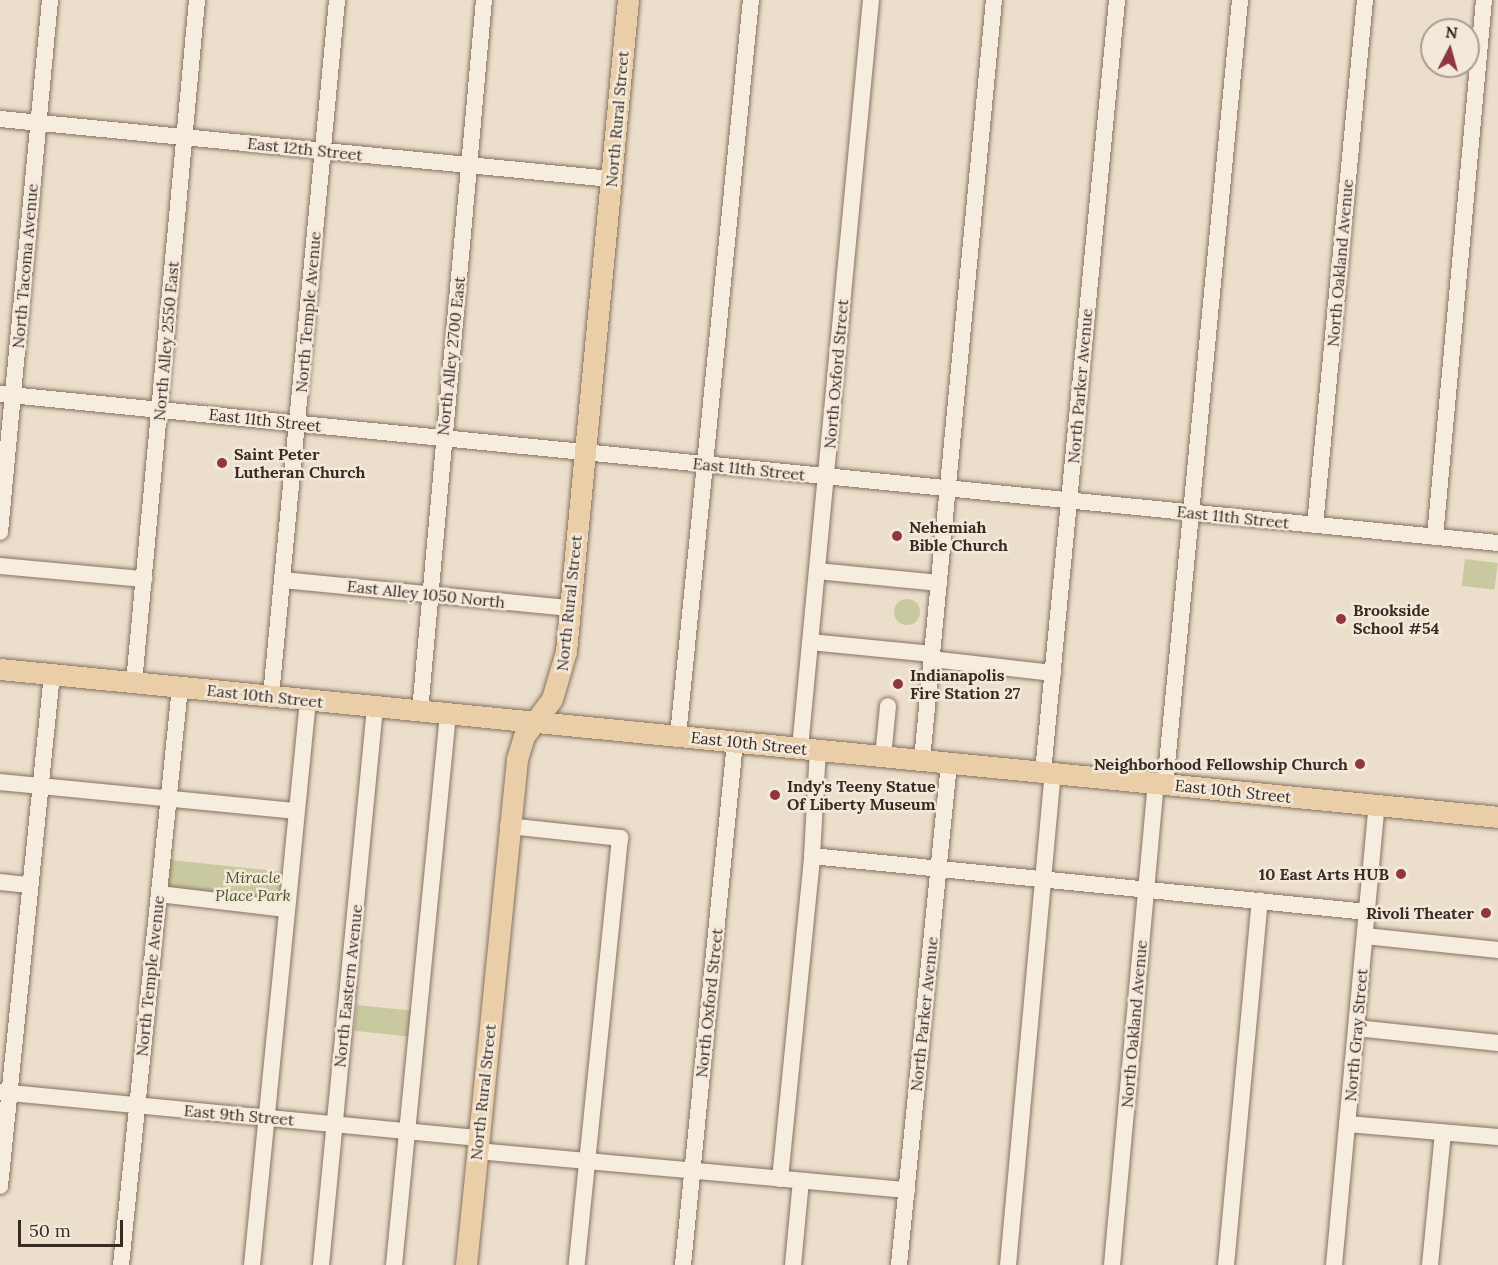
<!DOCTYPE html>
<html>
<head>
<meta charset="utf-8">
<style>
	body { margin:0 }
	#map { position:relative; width:1498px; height:1265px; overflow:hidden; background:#ebdecb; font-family:Lora,serif }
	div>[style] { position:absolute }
	.green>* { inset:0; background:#c9c9a0; transform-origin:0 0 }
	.round { border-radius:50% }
	.roads { filter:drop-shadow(0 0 2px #877161) drop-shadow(0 0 2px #877161) }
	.minor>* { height:16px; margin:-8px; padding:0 8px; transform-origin:8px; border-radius:8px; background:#f7edde }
	.major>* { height:21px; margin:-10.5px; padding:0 10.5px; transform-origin:10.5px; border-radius:10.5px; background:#eacea8 }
	.dots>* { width:16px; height:16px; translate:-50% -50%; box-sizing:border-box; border:3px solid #f3e9da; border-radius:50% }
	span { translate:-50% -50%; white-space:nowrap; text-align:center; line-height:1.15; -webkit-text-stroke:5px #f3e9da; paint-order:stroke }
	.street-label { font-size:16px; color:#392b23 }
	.poi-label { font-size:16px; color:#392b23; font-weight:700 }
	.left { translate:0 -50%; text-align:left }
	.right { translate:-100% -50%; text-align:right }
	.park-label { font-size:16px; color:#4e542b; font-style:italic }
	.north { position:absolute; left:1420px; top:18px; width:60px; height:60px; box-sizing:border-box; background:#f3e9da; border:2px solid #a99d91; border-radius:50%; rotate:6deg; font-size:16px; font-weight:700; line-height:24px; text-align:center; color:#392b23 }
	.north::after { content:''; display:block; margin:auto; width:21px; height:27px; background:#913641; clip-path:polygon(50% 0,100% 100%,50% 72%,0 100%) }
	.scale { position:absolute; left:18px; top:1220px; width:105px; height:27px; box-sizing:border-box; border:3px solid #392b23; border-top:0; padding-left:8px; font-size:18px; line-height:21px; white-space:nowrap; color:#392b23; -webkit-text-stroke:4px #f3e9da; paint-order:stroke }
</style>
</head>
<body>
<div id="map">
	<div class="green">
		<div style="left:1465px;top:559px;width:33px;height:27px;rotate:7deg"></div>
		<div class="round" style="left:894px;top:599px;width:26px;height:26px"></div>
		<div style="left:171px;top:860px;width:113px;height:34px;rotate:6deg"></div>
		<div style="left:357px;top:1005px;width:55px;height:26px;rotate:6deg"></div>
	</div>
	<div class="roads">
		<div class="minor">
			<div style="left:0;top:119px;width:614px;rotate:5.61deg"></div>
			<div style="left:0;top:394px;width:1505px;rotate:5.68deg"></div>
			<div style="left:1315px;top:525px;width:527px;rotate:-84.56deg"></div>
			<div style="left:0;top:532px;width:534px;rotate:-84.63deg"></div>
			<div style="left:1435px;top:537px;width:539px;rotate:-84.79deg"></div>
			<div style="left:0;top:566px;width:145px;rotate:5.2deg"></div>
			<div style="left:817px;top:571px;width:123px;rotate:5.6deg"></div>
			<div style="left:283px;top:580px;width:288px;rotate:5.6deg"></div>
			<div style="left:810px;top:642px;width:123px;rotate:5.6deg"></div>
			<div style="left:932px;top:659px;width:122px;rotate:6.6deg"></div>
			<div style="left:134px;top:683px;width:686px;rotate:-84.73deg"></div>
			<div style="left:271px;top:696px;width:699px;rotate:-84.58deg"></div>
			<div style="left:420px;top:711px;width:714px;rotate:-84.86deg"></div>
			<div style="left:678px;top:736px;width:740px;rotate:-84.34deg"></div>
			<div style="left:800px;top:748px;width:751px;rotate:-84.58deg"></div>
			<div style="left:883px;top:757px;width:51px;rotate:-84.4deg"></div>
			<div style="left:922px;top:760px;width:763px;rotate:-84.59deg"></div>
			<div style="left:1043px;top:772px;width:776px;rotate:-84.52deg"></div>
			<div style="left:0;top:782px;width:298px;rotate:5.6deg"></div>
			<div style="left:1165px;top:785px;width:789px;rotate:-84.54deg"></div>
			<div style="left:508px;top:826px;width:113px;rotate:6.1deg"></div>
			<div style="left:620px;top:838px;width:429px;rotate:95.8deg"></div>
			<div style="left:812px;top:856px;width:106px;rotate:-86.8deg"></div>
			<div style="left:0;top:882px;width:30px;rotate:6deg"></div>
			<div style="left:159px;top:894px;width:128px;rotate:6.7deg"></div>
			<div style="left:1365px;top:936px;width:134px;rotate:6deg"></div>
			<div style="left:1356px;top:1028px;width:143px;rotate:6deg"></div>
			<div style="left:0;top:1092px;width:481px;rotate:5.5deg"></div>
			<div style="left:1347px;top:1124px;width:152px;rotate:4.9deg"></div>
			<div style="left:477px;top:1151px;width:432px;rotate:5.2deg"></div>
			<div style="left:780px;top:1179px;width:325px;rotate:-84.3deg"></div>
			<div style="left:812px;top:856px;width:558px;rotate:5.76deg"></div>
			<div style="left:0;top:1186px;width:515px;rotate:-84.2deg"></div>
			<div style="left:121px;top:1265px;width:581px;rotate:-84.17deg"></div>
			<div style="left:252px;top:1265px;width:568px;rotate:-84.34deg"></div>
			<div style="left:321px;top:1265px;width:561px;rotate:-84.47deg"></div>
			<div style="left:394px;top:1265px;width:554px;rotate:-84.4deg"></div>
			<div style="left:683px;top:1265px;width:526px;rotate:-84.32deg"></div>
			<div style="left:793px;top:1265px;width:84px;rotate:-84.6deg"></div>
			<div style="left:899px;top:1265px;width:504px;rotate:-84.31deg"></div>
			<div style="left:1008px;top:1265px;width:494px;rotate:-84.8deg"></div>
			<div style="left:1112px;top:1265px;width:483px;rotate:-84.8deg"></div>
			<div style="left:1226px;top:1265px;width:366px;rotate:-84.7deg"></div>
			<div style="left:1334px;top:1265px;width:462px;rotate:-84.7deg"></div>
			<div style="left:1430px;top:1265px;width:133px;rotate:-84.4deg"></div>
		</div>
		<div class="major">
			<div style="left:0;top:669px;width:1505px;rotate:5.64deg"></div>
			<div style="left:466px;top:1265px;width:509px;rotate:-84.24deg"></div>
			<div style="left:517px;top:759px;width:24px;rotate:-73deg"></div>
			<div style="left:524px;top:736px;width:46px;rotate:-52.9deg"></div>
			<div style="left:552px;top:699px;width:50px;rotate:-73.7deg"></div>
			<div style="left:566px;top:651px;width:654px;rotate:-84.56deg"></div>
		</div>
	</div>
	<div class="dots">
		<div style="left:222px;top:463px;background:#913641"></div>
		<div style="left:897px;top:536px;background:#913641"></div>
		<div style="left:1341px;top:619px;background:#913641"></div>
		<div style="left:898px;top:684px;background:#913641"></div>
		<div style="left:1360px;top:764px;background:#913641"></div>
		<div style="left:775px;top:795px;background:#913641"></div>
		<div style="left:1401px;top:874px;background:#913641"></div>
		<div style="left:1486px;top:913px;background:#913641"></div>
	</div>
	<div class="street-label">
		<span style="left:617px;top:119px;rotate:-85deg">North Rural Street</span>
		<span style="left:305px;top:149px;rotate:6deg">East 12th Street</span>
		<span style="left:1340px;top:263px;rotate:-85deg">North Oakland Avenue</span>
		<span style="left:25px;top:266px;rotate:-85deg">North Tacoma Avenue</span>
		<span style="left:308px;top:312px;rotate:-85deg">North Temple Avenue</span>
		<span style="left:166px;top:341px;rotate:-85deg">North Alley 2550 East</span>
		<span style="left:451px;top:356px;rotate:-84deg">North Alley 2700 East</span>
		<span style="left:836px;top:374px;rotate:-85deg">North Oxford Street</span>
		<span style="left:1080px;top:386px;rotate:-85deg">North Parker Avenue</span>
		<span style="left:265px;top:420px;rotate:6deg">East 11th Street</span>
		<span style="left:749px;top:469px;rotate:6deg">East 11th Street</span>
		<span style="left:1233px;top:517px;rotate:6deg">East 11th Street</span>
		<span style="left:426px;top:594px;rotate:6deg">East Alley 1050 North</span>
		<span style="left:569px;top:603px;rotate:-84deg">North Rural Street</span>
		<span style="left:265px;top:696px;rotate:6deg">East 10th Street</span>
		<span style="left:749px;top:743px;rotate:6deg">East 10th Street</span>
		<span style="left:1233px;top:791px;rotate:6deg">East 10th Street</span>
		<span style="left:150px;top:976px;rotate:-84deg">North Temple Avenue</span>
		<span style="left:348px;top:986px;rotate:-84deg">North Eastern Avenue</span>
		<span style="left:709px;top:1003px;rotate:-84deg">North Oxford Street</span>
		<span style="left:924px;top:1014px;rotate:-84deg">North Parker Avenue</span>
		<span style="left:1134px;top:1024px;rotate:-85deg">North Oakland Avenue</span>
		<span style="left:1356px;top:1035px;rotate:-85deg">North Gray Street</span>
		<span style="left:483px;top:1092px;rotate:-84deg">North Rural Street</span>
		<span style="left:239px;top:1115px;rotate:5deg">East 9th Street</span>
	</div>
	<div class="poi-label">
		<span class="left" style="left:234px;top:463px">Saint Peter<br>Lutheran Church</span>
		<span class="left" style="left:909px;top:536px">Nehemiah<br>Bible Church</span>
		<span class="left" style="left:1353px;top:619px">Brookside<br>School #54</span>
		<span class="left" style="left:910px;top:684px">Indianapolis<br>Fire Station 27</span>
		<span class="right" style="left:1348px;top:764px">Neighborhood Fellowship Church</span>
		<span class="left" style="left:787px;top:795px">Indy's Teeny Statue<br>Of Liberty Museum</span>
		<span class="right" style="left:1389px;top:874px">10 East Arts HUB</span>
		<span class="right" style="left:1474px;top:913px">Rivoli Theater</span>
	</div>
	<div class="park-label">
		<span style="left:253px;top:886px">Miracle<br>Place Park</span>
	</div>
	<div class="north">N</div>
	<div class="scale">50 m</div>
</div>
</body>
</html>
